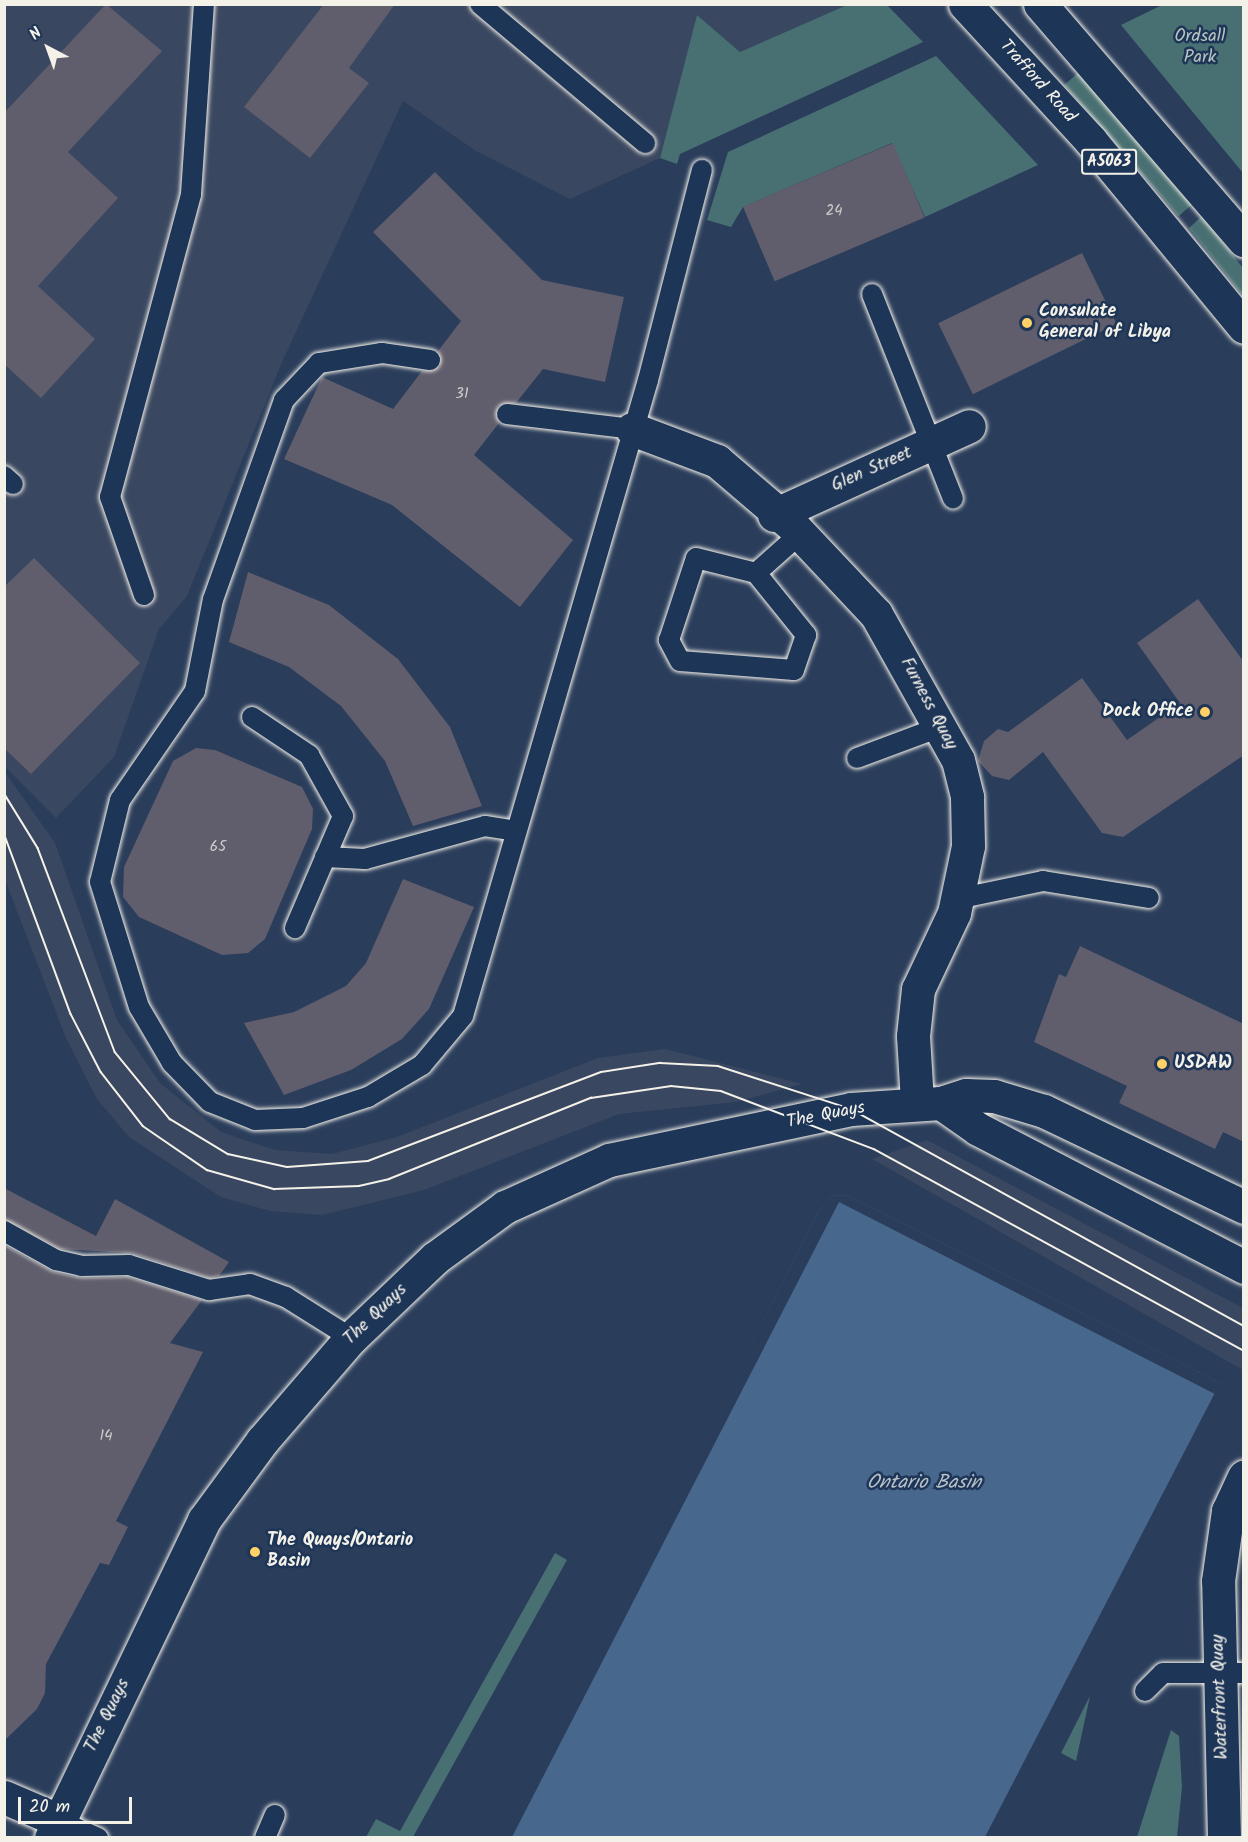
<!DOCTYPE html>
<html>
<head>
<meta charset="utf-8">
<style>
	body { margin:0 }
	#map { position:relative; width:1248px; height:1842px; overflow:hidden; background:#2a3d5b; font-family:Kalam,sans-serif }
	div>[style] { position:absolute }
	.built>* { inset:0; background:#3a4760 }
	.green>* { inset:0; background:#486f72; transform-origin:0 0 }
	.water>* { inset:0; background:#47678d }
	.pier>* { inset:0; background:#2a3d5b }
	.building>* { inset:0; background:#605d6c; transform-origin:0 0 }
	.roads { filter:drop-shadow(0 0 2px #f4f1e8) drop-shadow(0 0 2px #f4f1e8) }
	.service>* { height:20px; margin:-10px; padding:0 10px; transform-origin:10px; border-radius:10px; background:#1d3557 }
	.minor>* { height:33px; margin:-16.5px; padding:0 16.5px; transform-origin:16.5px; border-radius:16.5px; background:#1d3557 }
	.trunk>* { height:33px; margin:-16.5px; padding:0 16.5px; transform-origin:16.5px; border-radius:16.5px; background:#1d3557 }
	.tram>* { height:1.5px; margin:-0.75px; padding:0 0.75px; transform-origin:0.75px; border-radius:0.75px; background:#f4f1e8 }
	.dots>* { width:16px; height:16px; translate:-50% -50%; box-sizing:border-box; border:3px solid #1d3557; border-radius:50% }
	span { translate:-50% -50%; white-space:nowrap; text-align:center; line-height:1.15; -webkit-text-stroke:5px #1d3557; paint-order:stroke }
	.number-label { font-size:15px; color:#cfccc9 }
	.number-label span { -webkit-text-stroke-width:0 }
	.shield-label span { padding:2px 4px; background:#1d3557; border:2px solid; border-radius:4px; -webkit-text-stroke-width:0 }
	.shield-label { font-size:16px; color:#f4f1e8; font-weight:700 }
	.park-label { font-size:18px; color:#b8c4bf }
	.street-label { font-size:18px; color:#f4f1e8 }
	.poi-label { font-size:18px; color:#f4f1e8; font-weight:700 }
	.left { translate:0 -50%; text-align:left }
	.right { translate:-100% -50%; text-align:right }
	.water-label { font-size:20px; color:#b7c1c8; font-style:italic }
	.frame { position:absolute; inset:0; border:6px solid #f4f1e8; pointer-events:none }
	.north { position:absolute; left:18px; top:18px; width:60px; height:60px; -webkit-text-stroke:4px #1d3557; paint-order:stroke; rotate:319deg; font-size:16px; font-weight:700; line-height:24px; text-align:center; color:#f4f1e8 }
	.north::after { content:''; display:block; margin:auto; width:21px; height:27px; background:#f4f1e8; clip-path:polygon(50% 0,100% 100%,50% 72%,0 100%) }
	.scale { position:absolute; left:18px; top:1797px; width:114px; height:27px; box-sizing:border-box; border:3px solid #f4f1e8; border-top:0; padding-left:8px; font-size:18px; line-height:21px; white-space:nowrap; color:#f4f1e8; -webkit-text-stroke:4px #1d3557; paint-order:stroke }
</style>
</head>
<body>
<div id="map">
	<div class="built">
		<div style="clip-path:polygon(4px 5px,847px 5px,740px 52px,697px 15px,660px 158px,570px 199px,476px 151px,403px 101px,282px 362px,187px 596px,159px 629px,114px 757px,56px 818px,5px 767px)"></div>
		<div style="clip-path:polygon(5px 772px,55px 843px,117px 1020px,160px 1083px,221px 1132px,275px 1150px,332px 1154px,397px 1137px,598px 1058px,665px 1049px,802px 1084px,736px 1102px,619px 1114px,424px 1190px,322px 1215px,270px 1211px,221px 1197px,129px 1137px,97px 1099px,66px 1038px,5px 880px)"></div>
		<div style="clip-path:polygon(927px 1140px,1243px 1308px,1243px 1370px,872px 1159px)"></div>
	</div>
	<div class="green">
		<div style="clip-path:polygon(847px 5px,887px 5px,923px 42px,680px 154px,677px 164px,660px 158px,697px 15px,740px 52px)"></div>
		<div style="clip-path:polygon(1162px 5px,1243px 5px,1243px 173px,1121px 25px)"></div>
		<div style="clip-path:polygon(936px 56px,1038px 165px,925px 217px,892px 143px,743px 207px,731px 227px,707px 220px,728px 152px)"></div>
		<div style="left:1078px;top:73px;width:174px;height:18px;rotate:49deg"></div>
		<div style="clip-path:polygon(1202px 216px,1243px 268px,1243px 296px,1189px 228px)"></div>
		<div style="clip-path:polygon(555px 1553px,567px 1560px,413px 1837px,366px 1837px,376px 1819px,400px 1831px)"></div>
		<div style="clip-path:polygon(1090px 1696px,1076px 1761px,1061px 1753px)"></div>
		<div style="clip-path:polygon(1171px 1730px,1179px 1736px,1182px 1787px,1177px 1837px,1137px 1837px)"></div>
	</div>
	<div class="water">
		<div style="clip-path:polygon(847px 1195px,1220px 1383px,985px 1837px,499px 1838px,820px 1209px,832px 1196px)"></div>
	</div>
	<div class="pier">
		<div style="clip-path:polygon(847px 1195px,1220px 1383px,1215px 1394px,839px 1202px,512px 1837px,499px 1837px,820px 1209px,832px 1196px)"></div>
	</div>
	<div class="building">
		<div style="clip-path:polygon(106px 4px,162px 51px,68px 152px,118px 198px,38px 286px,95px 339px,41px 398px,4px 364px,4px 113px)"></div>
		<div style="clip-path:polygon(324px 4px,395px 4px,349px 68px,369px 83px,310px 158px,244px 107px)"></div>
		<div style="left:893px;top:143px;width:81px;height:163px;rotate:67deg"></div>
		<div style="clip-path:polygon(435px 172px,542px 280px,624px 297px,605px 382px,543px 369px,516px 403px,498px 406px,499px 423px,474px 455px,573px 540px,520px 607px,392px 505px,284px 459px,322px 377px,393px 409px,422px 371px,440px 367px,438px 351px,461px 321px,373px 232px)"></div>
		<div style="left:1082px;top:253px;width:79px;height:160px;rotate:64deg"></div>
		<div style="clip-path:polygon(34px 558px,140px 663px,31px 774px,4px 748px,4px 587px)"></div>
		<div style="clip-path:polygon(248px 572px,329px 605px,398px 659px,450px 727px,482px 806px,413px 826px,385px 761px,341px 706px,289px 667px,229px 642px)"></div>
		<div style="clip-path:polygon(1198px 599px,1244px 662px,1244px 755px,1123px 837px,1102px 833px,1043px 752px,1009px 780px,992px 776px,978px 761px,984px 741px,998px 729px,1008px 732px,1082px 678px,1127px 740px,1180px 703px,1137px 643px)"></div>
		<div style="clip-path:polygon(196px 748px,215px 750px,302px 787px,313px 809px,312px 829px,265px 939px,248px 953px,222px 955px,139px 917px,123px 897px,124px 867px,173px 761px)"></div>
		<div style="clip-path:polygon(403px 879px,474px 907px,429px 1009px,402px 1039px,351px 1070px,284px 1095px,244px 1023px,294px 1012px,346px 986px,366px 963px)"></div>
		<div style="clip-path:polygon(1080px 946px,1244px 1024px,1244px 1142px,1223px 1132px,1215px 1149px,1119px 1103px,1127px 1086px,1034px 1042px,1059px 974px,1066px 977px)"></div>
		<div style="clip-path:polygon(4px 1188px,96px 1236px,115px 1199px,229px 1262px,219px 1276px,210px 1278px,132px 1253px,60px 1249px,4px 1219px)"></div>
		<div style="clip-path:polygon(4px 1245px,53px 1272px,81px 1278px,127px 1277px,202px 1300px,170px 1343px,203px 1352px,116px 1521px,128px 1527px,109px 1565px,100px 1563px,46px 1664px,45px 1693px,37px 1709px,4px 1741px)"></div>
	</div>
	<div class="roads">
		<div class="service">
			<div style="left:480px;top:4px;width:216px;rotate:40.1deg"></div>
			<div style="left:872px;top:294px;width:220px;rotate:68.4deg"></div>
			<div style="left:430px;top:360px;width:49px;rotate:-171.7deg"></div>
			<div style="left:382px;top:353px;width:64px;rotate:171deg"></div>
			<div style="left:319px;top:363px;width:51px;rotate:133.4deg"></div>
			<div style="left:284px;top:400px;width:211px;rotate:109.6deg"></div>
			<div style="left:213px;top:599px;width:94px;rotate:101.1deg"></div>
			<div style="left:195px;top:691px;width:132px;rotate:124.5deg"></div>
			<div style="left:120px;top:800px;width:84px;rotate:103.7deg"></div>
			<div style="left:100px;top:882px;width:131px;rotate:72.7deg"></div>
			<div style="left:139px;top:1007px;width:65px;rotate:59.5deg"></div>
			<div style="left:172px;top:1063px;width:54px;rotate:45.7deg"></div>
			<div style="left:210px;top:1102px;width:48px;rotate:21.8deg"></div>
			<div style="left:255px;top:1120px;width:48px;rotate:-2.4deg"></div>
			<div style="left:303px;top:1118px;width:68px;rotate:-17.9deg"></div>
			<div style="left:368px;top:1097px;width:63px;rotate:-30.7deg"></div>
			<div style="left:422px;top:1065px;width:64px;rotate:-50.1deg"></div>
			<div style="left:463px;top:1016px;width:662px;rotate:-73.78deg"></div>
			<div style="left:648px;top:380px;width:217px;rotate:-75.6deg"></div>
			<div style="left:507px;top:414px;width:126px;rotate:6.8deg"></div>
			<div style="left:4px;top:476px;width:12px;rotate:42deg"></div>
			<div style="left:696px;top:558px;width:62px;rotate:14deg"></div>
			<div style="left:756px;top:573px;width:80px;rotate:51.1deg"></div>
			<div style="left:806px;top:635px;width:37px;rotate:109deg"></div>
			<div style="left:794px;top:670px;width:114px;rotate:-175.5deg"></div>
			<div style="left:680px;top:661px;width:24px;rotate:-118deg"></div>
			<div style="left:669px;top:640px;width:86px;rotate:-71.8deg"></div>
			<div style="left:756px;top:573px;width:59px;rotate:-41.6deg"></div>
			<div style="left:144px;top:595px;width:104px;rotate:-109.1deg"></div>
			<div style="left:110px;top:497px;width:314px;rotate:-75deg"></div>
			<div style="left:191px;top:194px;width:190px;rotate:-86.1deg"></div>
			<div style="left:252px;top:717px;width:69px;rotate:33.7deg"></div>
			<div style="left:309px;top:755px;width:70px;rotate:60.9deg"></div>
			<div style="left:343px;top:816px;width:122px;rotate:113.2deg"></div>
			<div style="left:857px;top:758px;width:89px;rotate:-20.5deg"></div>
			<div style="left:325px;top:857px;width:40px;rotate:2.9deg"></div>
			<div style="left:365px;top:859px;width:124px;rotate:-15.4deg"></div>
			<div style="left:485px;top:826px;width:31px;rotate:9deg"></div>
			<div style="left:957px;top:899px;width:88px;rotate:-11.8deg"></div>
			<div style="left:1043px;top:881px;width:107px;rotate:9.1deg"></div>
			<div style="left:4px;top:1231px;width:60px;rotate:29.1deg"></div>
			<div style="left:56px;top:1260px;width:26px;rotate:13deg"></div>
			<div style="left:81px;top:1266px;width:48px;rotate:-1.2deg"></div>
			<div style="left:129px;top:1265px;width:84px;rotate:17.4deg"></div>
			<div style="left:209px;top:1290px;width:41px;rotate:-8.3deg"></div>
			<div style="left:250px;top:1284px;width:38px;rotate:20deg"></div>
			<div style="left:286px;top:1297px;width:77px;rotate:32.2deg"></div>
			<div style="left:1145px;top:1691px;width:25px;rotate:-45deg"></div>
			<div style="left:1163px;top:1673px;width:81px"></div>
			<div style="left:58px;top:1820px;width:44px;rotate:24.2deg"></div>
			<div style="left:265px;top:1838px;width:25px;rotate:-67deg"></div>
		</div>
		<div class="minor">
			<div style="left:632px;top:429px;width:91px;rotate:20.6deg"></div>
			<div style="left:717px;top:461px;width:100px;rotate:40.5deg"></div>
			<div style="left:793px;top:526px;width:121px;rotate:46.7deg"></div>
			<div style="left:876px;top:614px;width:167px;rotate:60.7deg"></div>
			<div style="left:958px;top:760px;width:38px;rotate:76deg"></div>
			<div style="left:967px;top:797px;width:49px;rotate:88.8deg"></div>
			<div style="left:968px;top:846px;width:68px;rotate:101.8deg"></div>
			<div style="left:954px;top:913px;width:84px;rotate:115.3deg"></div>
			<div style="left:918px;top:989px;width:47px;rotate:96.1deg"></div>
			<div style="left:913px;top:1036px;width:66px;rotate:86.5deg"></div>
			<div style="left:774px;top:515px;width:214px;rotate:-24.5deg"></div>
			<div style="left:941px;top:1103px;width:45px;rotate:35.1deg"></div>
			<div style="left:978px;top:1129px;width:300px;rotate:27.4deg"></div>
			<div style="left:4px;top:1797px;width:59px;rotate:23.1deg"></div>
			<div style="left:51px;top:1838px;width:353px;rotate:-64.3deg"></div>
			<div style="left:204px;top:1520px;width:98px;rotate:-53.7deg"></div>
			<div style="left:262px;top:1441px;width:136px;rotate:-49.2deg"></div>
			<div style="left:351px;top:1338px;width:116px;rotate:-43.6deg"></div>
			<div style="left:435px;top:1258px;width:87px;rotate:-36.1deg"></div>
			<div style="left:505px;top:1207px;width:114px;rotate:-24.3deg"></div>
			<div style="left:609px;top:1160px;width:247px;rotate:-11.9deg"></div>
			<div style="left:851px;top:1109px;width:90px;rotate:-3.8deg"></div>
			<div style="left:941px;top:1103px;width:26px;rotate:-18deg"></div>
			<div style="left:966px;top:1095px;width:28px;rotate:2deg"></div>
			<div style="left:994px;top:1096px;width:52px;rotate:16.7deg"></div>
			<div style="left:1044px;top:1111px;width:222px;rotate:25.6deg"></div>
			<div style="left:1224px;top:1838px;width:257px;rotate:-91.3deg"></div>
			<div style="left:1218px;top:1581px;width:71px;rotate:-81.9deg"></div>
			<div style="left:1228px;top:1511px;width:38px;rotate:-65deg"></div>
		</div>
		<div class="trunk">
			<div style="left:965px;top:4px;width:185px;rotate:47.4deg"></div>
			<div style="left:1090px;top:140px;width:242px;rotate:50.5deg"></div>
			<div style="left:1040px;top:4px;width:312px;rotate:49.2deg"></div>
		</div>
	</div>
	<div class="tram">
		<div style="left:4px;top:793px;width:65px;rotate:58.3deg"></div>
		<div style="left:38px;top:848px;width:218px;rotate:69.3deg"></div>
		<div style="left:115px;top:1052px;width:87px;rotate:50.6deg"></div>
		<div style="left:170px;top:1119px;width:68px;rotate:31.1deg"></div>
		<div style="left:228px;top:1154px;width:60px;rotate:12.4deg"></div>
		<div style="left:287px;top:1167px;width:81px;rotate:-4.2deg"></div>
		<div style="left:368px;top:1161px;width:249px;rotate:-20.9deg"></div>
		<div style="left:601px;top:1072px;width:60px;rotate:-8.7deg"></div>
		<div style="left:660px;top:1063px;width:58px;rotate:3deg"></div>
		<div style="left:718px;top:1066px;width:140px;rotate:17.9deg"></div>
		<div style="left:851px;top:1109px;width:449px;rotate:28.9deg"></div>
		<div style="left:4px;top:833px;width:193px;rotate:69.7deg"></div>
		<div style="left:71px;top:1014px;width:65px;rotate:62.7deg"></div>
		<div style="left:101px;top:1072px;width:68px;rotate:52.1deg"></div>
		<div style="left:143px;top:1126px;width:78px;rotate:34.5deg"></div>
		<div style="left:207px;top:1170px;width:70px;rotate:15.8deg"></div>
		<div style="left:274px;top:1189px;width:85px;rotate:-2deg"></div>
		<div style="left:359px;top:1186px;width:31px;rotate:-13deg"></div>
		<div style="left:389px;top:1179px;width:218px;rotate:-21.9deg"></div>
		<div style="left:591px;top:1098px;width:81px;rotate:-8.5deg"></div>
		<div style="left:671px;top:1086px;width:50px;rotate:5.7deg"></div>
		<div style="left:721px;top:1091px;width:164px;rotate:20.8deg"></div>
		<div style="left:874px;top:1149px;width:422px;rotate:28.6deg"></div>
	</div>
	<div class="dots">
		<div style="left:1027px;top:323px;background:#ffd166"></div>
		<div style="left:1205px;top:712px;background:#ffd166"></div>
		<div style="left:1162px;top:1064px;background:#ffd166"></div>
		<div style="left:255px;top:1552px;background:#ffd166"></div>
	</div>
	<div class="number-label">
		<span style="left:834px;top:212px">24</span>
		<span style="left:462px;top:395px">31</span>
		<span style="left:218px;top:848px">65</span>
		<span style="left:106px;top:1437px">14</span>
	</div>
	<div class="shield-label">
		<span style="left:1109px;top:162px">A5063</span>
	</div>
	<div class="park-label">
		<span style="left:1200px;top:48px">Ordsall<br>Park</span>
	</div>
	<div class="street-label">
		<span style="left:1037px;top:82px;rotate:48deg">Trafford Road</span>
		<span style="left:872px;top:470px;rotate:-24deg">Glen Street</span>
		<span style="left:928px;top:704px;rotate:62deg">Furness Quay</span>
		<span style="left:826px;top:1116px;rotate:-11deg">The Quays</span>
		<span style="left:376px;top:1315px;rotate:-44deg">The Quays</span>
		<span style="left:1221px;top:1697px;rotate:-92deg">Waterfront Quay</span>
		<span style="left:108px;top:1716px;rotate:-64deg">The Quays</span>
	</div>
	<div class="poi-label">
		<span class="left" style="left:1039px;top:323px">Consulate<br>General of Libya</span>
		<span class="right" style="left:1193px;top:712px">Dock Office</span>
		<span class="left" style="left:1174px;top:1064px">USDAW</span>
		<span class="left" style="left:267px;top:1552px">The Quays/Ontario<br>Basin</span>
	</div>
	<div class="water-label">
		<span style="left:924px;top:1483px">Ontario Basin</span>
	</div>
	<div class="frame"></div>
	<div class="north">N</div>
	<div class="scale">20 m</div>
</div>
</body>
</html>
